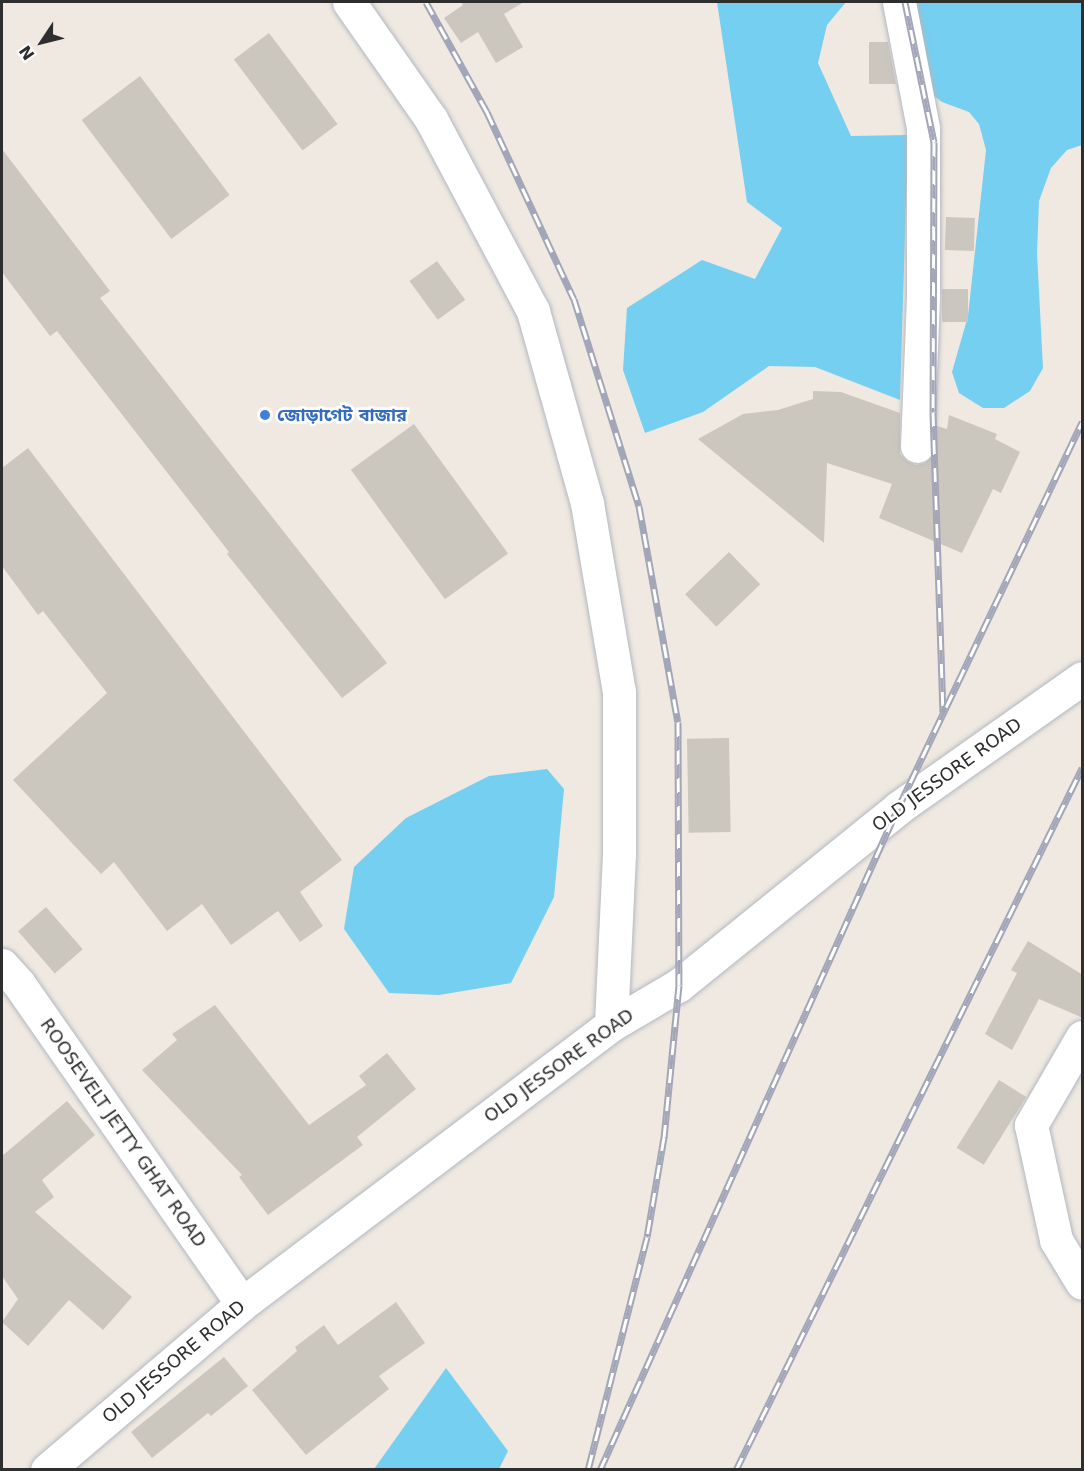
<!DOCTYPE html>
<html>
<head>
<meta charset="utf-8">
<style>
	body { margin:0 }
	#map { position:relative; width:1084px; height:1471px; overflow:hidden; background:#efe9e1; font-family:"DejaVu Sans","Noto Sans Bengali",sans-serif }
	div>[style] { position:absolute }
	.water>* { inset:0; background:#75cff0 }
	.building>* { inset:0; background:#cbc7bf; transform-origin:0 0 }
	.roads { filter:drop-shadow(0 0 2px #b4b7c1) drop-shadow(0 0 2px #b4b7c1) }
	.minor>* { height:33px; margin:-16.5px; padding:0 16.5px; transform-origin:16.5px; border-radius:16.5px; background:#fff }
	.tertiary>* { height:33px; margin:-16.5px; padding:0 16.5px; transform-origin:16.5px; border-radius:16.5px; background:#fff }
	.secondary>* { height:33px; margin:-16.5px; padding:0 16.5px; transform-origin:16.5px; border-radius:16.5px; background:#fff }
	.rail>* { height:7px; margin-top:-3.5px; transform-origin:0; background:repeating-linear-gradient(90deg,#fff 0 14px,#a3a6b8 0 28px); box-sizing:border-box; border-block:2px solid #a3a6b8 }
	.dots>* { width:16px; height:16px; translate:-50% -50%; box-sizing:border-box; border:3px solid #fff; border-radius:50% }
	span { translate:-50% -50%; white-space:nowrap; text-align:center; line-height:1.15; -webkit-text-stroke:5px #fff; paint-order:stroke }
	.shop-label { font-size:18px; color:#366cbe; font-weight:700 }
	.left { translate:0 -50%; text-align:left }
	.street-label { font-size:18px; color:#2e2e2e }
	.frame { position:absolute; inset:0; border:3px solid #2e2e2e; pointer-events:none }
	.north { position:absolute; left:12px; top:12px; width:60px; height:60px; -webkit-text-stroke:4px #fff; paint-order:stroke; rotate:235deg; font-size:16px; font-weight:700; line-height:24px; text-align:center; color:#2e2e2e }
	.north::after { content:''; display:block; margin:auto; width:21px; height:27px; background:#2e2e2e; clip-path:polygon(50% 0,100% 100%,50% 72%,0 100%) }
</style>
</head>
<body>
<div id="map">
	<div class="water">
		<div style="clip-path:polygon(717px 2px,846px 2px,827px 25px,818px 63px,851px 136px,908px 135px,900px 400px,815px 367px,769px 366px,703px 412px,645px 433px,623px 370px,627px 308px,702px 260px,755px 279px,782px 228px,747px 202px)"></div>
		<div style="clip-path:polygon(912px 2px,1082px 2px,1082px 145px,1067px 150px,1051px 168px,1039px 201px,1037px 253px,1043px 368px,1030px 391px,1004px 408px,983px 408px,959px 393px,952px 372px,968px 316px,986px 150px,979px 124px,969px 112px,942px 102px,929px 92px)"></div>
		<div style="clip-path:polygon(547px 769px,564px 789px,554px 897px,511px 983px,439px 995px,389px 993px,344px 929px,354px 867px,406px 818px,489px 776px)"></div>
		<div style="clip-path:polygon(446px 1368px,508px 1451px,499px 1469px,374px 1469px)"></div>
	</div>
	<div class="building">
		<div style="clip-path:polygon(461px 2px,524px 2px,504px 14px,523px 47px,496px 63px,478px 32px,461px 43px,444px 18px,463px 5px)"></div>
		<div style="left:269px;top:33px;width:114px;height:44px;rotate:53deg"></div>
		<div style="clip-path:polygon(869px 42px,888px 42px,896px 84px,869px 84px)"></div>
		<div style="left:140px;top:76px;width:149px;height:73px;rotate:53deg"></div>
		<div style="clip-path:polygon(2px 149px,110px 291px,100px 298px,387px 663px,342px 698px,227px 554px,229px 552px,57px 331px,50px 336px,2px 272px)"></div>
		<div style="left:946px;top:217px;width:29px;height:33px;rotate:2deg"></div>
		<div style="left:437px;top:261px;width:48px;height:34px;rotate:54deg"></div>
		<div style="left:968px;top:289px;width:33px;height:26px;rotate:90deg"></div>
		<div style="clip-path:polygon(813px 391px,841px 392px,900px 413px,900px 454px,907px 461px,916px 465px,925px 463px,932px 456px,937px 426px,947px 429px,949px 415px,997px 434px,995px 439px,1020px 452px,1001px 493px,993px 489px,962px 553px,879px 518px,892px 484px,827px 463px,824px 543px,698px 439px,743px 414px,778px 410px,813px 399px)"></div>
		<div style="left:414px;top:424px;width:160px;height:78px;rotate:54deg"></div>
		<div style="clip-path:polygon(28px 448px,342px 860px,300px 892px,323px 926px,300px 942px,278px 911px,231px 945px,202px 904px,167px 931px,114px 862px,101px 874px,13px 780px,107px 693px,43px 611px,38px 615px,2px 566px,2px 468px)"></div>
		<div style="left:729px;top:552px;width:45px;height:61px;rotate:46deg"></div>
		<div style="left:729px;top:738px;width:94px;height:42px;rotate:89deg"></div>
		<div style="left:46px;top:907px;width:56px;height:37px;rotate:49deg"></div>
		<div style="clip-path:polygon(1028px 941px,1083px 975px,1083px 1018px,1039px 999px,1012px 1050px,985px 1034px,1017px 973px,1011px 970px)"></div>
		<div style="clip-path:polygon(215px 1005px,309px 1125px,366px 1085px,359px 1076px,387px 1053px,416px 1089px,357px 1137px,363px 1145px,268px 1215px,239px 1177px,242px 1175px,142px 1070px,177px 1040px,172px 1034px)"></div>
		<div style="left:999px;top:1080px;width:32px;height:80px;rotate:32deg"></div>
		<div style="clip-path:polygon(67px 1101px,95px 1135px,42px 1180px,54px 1197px,35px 1212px,132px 1297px,103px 1330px,69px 1300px,28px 1346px,2px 1322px,18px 1299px,2px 1276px,2px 1156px)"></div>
		<div style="clip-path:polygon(396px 1302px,425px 1343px,379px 1376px,389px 1389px,306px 1455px,252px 1390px,297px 1351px,295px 1347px,324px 1325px,338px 1345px)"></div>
		<div style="clip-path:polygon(224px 1357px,248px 1386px,211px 1416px,208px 1413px,152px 1458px,131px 1432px)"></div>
	</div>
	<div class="roads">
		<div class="minor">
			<div style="left:899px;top:2px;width:128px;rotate:79.2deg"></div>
			<div style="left:923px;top:128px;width:169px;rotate:90deg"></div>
			<div style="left:923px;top:297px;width:149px;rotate:92.3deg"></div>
			<div style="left:1082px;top:1037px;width:102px;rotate:120.1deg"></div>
			<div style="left:1031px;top:1125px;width:118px;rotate:77.7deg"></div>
			<div style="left:1056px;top:1240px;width:50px;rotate:58.8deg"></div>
		</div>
		<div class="tertiary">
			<div style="left:349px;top:2px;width:143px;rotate:55deg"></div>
			<div style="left:431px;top:119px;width:217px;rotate:62deg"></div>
			<div style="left:533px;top:311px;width:199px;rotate:74.3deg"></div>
			<div style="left:587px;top:503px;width:192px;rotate:80.4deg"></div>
			<div style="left:619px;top:692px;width:162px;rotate:90deg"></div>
			<div style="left:619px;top:854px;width:171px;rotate:92.7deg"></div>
			<div style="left:2px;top:965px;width:25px;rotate:48deg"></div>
			<div style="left:19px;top:984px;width:390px;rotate:55.1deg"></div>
		</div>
		<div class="secondary">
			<div style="left:47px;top:1470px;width:256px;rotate:-40.4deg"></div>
			<div style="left:242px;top:1304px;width:463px;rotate:-37.1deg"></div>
			<div style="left:611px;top:1025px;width:79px;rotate:-30.5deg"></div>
			<div style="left:679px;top:985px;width:282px;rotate:-38.9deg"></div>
			<div style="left:898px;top:808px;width:225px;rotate:-35.2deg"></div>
		</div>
	</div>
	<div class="rail">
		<div style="left:426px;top:2px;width:126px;rotate:61deg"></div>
		<div style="left:487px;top:112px;width:206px;rotate:65.1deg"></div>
		<div style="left:574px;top:299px;width:217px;rotate:72.6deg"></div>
		<div style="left:639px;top:506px;width:219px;rotate:79.8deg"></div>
		<div style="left:678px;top:722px;width:263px;rotate:89.8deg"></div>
		<div style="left:679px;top:985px;width:153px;rotate:95.6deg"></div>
		<div style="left:664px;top:1137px;width:101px;rotate:99.6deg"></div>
		<div style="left:647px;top:1237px;width:240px;rotate:104.2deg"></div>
		<div style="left:905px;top:2px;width:143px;rotate:78.3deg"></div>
		<div style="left:934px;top:142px;width:270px;rotate:90.2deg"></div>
		<div style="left:933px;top:412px;width:300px;rotate:88.1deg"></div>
		<div style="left:600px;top:1470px;width:726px;rotate:-65.77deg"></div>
		<div style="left:898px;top:808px;width:428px;rotate:-64.5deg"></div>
		<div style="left:736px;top:1470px;width:783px;rotate:-63.76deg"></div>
	</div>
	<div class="dots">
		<div style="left:265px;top:415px;background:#3f7fe0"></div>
	</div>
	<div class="shop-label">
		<span class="left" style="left:277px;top:415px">জোড়াগেট বাজার</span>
	</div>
	<div class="street-label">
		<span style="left:947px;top:775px;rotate:-36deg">OLD JESSORE ROAD</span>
		<span style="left:559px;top:1066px;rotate:-36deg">OLD JESSORE ROAD</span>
		<span style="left:123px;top:1133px;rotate:55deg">ROOSEVELT JETTY GHAT ROAD</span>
		<span style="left:174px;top:1362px;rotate:-40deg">OLD JESSORE ROAD</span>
	</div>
	<div class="frame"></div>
	<div class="north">N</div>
</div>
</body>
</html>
